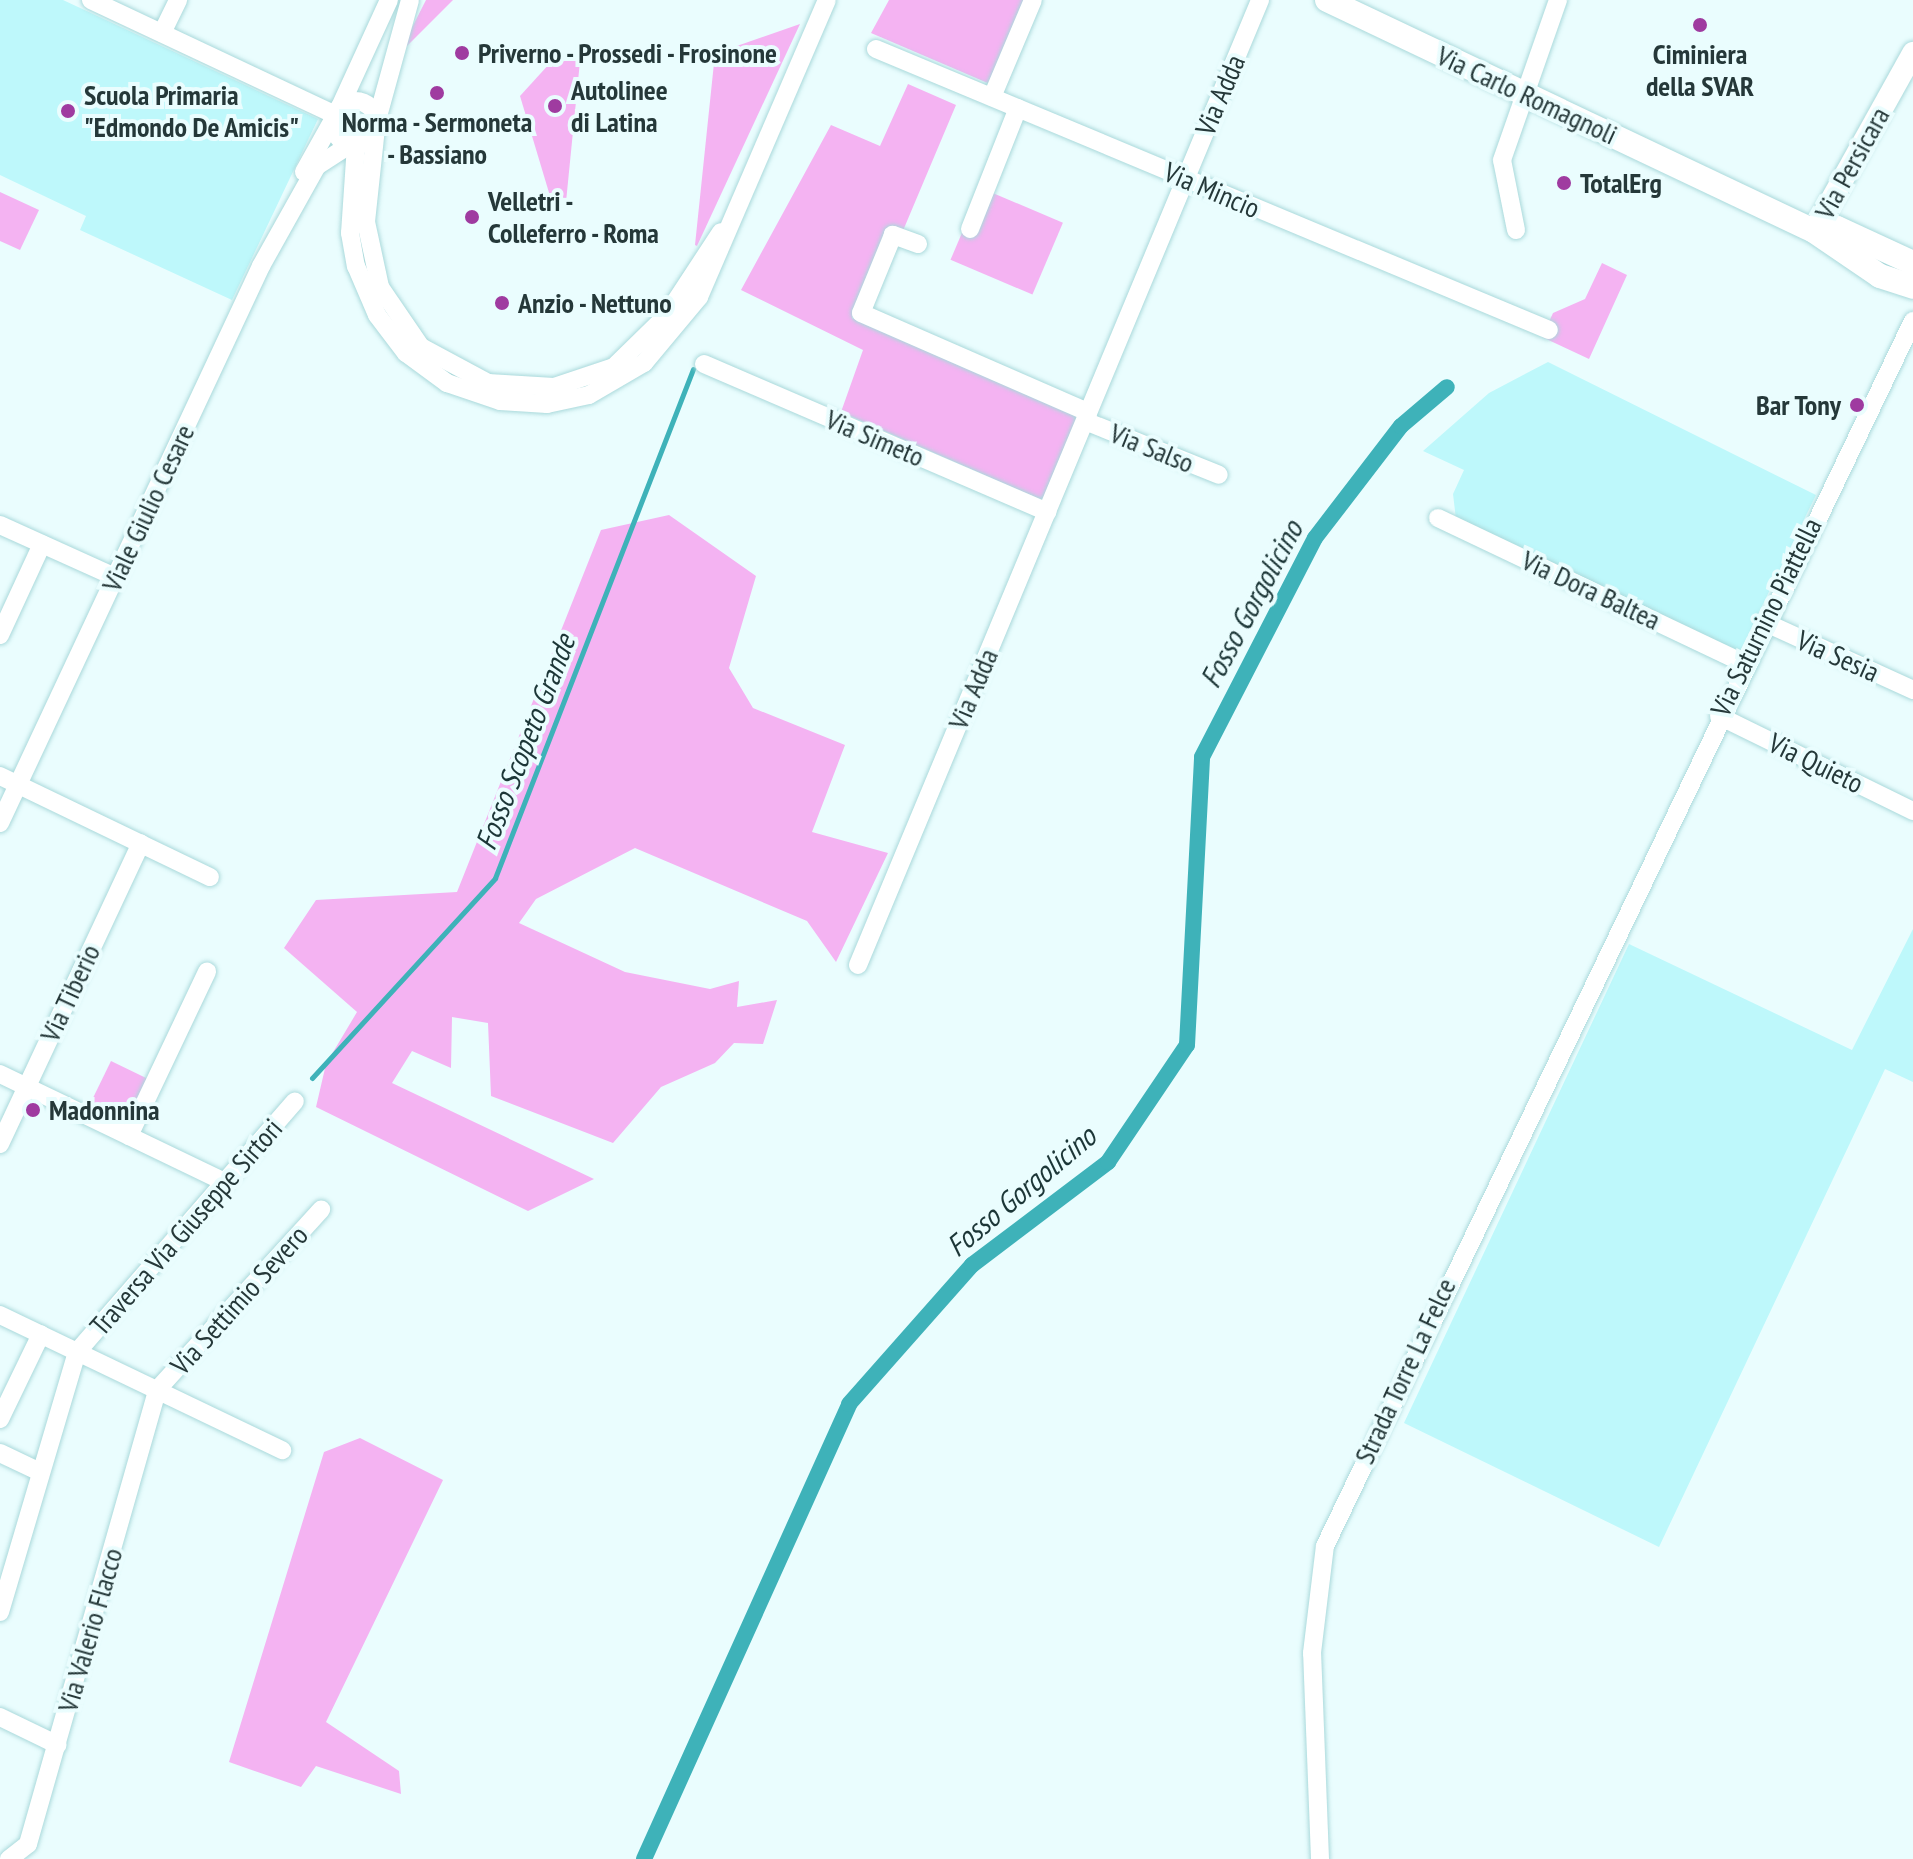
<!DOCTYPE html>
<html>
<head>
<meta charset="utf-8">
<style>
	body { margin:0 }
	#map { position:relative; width:1913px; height:1859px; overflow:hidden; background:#eafdfe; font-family:"PT Sans Narrow",sans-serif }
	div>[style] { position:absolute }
	.built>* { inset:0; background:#bef8fb }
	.green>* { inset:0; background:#f4b3f2; transform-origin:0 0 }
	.stream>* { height:5px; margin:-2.5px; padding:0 2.5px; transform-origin:2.5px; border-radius:2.5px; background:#3eb2b9 }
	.canal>* { height:16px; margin:-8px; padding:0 8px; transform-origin:8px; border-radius:8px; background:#3eb2b9 }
	.roads { filter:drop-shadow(0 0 2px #aad9db) drop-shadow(0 0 2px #aad9db) }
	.minor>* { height:18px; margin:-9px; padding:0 9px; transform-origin:9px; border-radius:9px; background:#fff }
	.minor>.ring { margin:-9px; padding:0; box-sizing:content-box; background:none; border:18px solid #fff; border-radius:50% }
	.tertiary>* { height:22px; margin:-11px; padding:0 11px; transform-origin:11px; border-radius:11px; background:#fff }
	.secondary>* { height:24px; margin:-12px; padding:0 12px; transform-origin:12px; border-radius:12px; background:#fff }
	.dots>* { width:22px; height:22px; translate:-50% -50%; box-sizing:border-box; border:4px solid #eafdfe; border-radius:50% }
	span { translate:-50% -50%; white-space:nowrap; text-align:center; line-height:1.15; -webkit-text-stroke:8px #eafdfe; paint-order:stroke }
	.poi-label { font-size:28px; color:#253839; font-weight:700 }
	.left { translate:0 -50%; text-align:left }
	.right { translate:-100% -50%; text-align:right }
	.street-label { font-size:28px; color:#253839 }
	.water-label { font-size:30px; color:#1c3637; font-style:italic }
</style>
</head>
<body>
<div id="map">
	<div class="built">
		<div style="clip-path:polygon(0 0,63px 0,318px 119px,232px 300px,80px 230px,86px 216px,0 175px)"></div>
		<div style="clip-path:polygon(1548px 362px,1816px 495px,1732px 668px,1458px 536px,1453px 494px,1464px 470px,1423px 451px,1489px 393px)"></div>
		<div style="clip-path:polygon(1913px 929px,1913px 1082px,1885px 1069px,1659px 1547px,1404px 1423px,1629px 944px,1852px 1050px)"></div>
	</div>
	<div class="green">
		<div style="clip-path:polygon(426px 0,453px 0,398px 55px)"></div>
		<div style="clip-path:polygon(889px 0,1026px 0,990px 84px,871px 33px)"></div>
		<div style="clip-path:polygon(800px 24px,697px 246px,695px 245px,714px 63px,731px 48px)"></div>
		<div style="clip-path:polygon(561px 51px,580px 61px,566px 202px,553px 206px,520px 96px)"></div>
		<div style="clip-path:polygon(908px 84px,956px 105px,902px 233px,888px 229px,852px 318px,1083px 415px,1046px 502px,841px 412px,863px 350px,741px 290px,831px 125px,880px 146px)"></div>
		<div style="left:981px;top:188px;width:89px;height:78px;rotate:23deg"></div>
		<div style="clip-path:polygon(0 192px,39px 210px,20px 250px,0 241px)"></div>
		<div style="clip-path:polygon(1602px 263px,1627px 275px,1589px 359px,1542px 337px,1553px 313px,1585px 299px)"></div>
		<div style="clip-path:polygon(669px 515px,756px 576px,729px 668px,753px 708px,845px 745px,812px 832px,888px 853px,836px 962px,807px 921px,635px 848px,536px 899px,519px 923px,625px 972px,710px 989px,739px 981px,737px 1007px,777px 1000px,763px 1044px,734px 1043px,715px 1063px,661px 1087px,613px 1143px,491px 1096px,488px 1023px,452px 1017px,451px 1068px,412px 1051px,392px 1083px,594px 1179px,528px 1211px,316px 1107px,326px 1064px,357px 1012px,284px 948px,316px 900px,457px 892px,601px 530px)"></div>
		<div style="left:111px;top:1061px;width:43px;height:55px;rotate:26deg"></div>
		<div style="clip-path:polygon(360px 1438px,443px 1480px,326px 1722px,399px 1771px,401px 1794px,316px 1766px,301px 1787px,229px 1762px,324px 1452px)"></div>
	</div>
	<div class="stream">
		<div style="left:312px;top:1078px;width:271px;rotate:-47.5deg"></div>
		<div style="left:495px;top:878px;width:546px;rotate:-68.74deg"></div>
	</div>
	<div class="canal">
		<div style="left:644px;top:1859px;width:499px;rotate:-65.7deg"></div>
		<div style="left:849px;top:1404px;width:186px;rotate:-48.5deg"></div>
		<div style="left:972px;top:1265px;width:171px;rotate:-37.1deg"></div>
		<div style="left:1108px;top:1162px;width:141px;rotate:-56deg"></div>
		<div style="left:1187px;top:1045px;width:288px;rotate:-87deg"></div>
		<div style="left:1202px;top:757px;width:246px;rotate:-62.7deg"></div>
		<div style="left:1315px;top:538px;width:141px;rotate:-52.5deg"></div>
		<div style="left:1401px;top:426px;width:60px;rotate:-40.3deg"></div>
	</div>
	<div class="roads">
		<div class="minor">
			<div style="left:91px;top:0;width:270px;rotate:25.2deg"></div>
			<div style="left:162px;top:33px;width:37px;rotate:-64deg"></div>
			<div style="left:876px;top:49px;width:729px;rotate:22.66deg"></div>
			<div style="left:992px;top:97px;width:105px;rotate:-67.1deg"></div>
			<div class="ring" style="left:333px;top:101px;width:26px;height:26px"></div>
			<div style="left:339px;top:109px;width:120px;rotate:-65.4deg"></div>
			<div style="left:377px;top:120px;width:124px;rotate:-74.6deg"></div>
			<div style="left:376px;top:128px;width:95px;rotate:96.1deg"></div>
			<div style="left:366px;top:222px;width:66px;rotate:77.8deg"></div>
			<div style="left:380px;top:287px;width:73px;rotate:55.7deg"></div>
			<div style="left:421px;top:347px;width:76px;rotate:28.2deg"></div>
			<div style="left:488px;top:383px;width:66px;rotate:3.5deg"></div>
			<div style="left:554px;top:387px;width:63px;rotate:-18.4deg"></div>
			<div style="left:614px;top:367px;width:73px;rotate:-44.4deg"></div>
			<div style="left:666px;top:316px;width:100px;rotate:-56.8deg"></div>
			<div style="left:356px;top:145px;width:88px;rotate:93.9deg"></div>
			<div style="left:350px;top:233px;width:34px;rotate:80deg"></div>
			<div style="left:356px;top:266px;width:53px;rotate:66.8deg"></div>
			<div style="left:377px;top:315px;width:48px;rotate:52.7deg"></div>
			<div style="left:406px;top:353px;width:51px;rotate:36.2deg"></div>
			<div style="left:447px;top:383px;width:56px;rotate:18.8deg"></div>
			<div style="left:500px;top:401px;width:47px;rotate:3.7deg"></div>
			<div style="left:547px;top:404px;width:43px;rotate:-12.1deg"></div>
			<div style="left:589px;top:395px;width:64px;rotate:-30.2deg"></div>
			<div style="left:644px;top:363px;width:86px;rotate:-50.2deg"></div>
			<div style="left:699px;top:297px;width:323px;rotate:-66.7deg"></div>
			<div style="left:304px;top:172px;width:60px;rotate:-60.9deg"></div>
			<div style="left:970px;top:229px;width:130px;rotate:-68.4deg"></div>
			<div style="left:1516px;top:230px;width:71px;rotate:-101.3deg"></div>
			<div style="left:1502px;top:160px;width:170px;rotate:-70.7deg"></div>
			<div style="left:918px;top:244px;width:27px;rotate:-160deg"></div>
			<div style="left:893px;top:235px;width:84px;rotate:112.3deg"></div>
			<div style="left:861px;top:313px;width:248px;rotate:23.6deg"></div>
			<div style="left:704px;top:364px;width:374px;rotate:23.3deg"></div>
			<div style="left:1085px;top:421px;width:144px;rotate:21.9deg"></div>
			<div style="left:1438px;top:518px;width:339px;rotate:25.4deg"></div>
			<div style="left:0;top:525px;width:126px;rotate:24.3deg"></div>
			<div style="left:1764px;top:622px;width:164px;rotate:24.5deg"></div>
			<div style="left:0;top:635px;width:100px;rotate:-65.2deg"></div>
			<div style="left:1719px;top:716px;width:216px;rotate:26.1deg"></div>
			<div style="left:0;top:776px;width:233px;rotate:25.7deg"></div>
			<div style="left:0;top:823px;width:615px;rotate:-64.89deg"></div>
			<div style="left:261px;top:266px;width:115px;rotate:-60.8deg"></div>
			<div style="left:317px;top:166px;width:40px;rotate:-32.9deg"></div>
			<div style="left:858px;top:965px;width:1045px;rotate:-67.38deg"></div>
			<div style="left:0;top:1074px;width:249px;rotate:25.7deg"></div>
			<div style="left:129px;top:1136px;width:182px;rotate:-64.6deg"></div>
			<div style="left:0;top:1144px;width:332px;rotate:-64.9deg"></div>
			<div style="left:0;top:1315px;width:313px;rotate:25.6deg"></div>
			<div style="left:0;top:1419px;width:94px;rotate:-64.2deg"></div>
			<div style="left:0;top:1453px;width:44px;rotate:25.4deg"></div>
			<div style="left:0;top:1612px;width:271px;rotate:-73.5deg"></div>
			<div style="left:77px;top:1352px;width:332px;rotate:-49deg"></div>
			<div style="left:0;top:1717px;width:64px;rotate:25.8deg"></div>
			<div style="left:9px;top:1859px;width:24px;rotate:-38deg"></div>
			<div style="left:28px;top:1844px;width:472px;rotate:-74.1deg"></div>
			<div style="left:157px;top:1390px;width:244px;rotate:-47.7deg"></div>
			<div style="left:1320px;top:1859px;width:206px;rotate:-92.2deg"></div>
			<div style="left:1312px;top:1653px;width:108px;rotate:-83.1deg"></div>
			<div style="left:1325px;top:1546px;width:1359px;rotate:-64.36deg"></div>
		</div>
		<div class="tertiary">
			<div style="left:1814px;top:231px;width:204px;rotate:-60.9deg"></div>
		</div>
		<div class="secondary">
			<div style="left:1327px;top:0;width:539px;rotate:25.38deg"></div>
			<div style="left:1814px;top:231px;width:80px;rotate:34.3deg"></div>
			<div style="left:1880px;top:276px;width:35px;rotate:18deg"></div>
			<div style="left:1816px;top:231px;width:21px;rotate:-8deg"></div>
			<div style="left:1837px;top:228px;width:84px;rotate:24.7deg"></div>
		</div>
	</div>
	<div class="dots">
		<div style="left:1700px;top:25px;background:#9f3ba0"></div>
		<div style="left:462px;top:53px;background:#9f3ba0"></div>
		<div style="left:437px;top:93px;background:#9f3ba0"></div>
		<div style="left:555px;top:106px;background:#9f3ba0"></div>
		<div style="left:68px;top:111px;background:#9f3ba0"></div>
		<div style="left:1564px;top:183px;background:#9f3ba0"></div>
		<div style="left:472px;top:217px;background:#9f3ba0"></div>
		<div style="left:502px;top:303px;background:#9f3ba0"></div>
		<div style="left:1857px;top:405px;background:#9f3ba0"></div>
		<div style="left:33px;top:1110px;background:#9f3ba0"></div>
	</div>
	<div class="poi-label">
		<span class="left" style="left:478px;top:53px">Priverno - Prossedi - Frosinone</span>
		<span style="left:1700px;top:70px">Ciminiera<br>della SVAR</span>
		<span class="left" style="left:571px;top:106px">Autolinee<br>di Latina</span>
		<span class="left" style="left:84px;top:111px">Scuola Primaria<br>"Edmondo De Amicis"</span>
		<span style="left:437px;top:138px">Norma - Sermoneta<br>- Bassiano</span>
		<span class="left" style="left:1580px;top:183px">TotalErg</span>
		<span class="left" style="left:488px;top:217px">Velletri -<br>Colleferro - Roma</span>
		<span class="left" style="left:518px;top:303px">Anzio - Nettuno</span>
		<span class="right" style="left:1841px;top:405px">Bar Tony</span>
		<span class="left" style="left:49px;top:1110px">Madonnina</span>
	</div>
	<div class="street-label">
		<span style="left:1220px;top:95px;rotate:-67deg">Via Adda</span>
		<span style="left:1527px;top:95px;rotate:25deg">Via Carlo Romagnoli</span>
		<span style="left:1852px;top:163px;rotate:-61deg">Via Persicara</span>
		<span style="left:1212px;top:190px;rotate:23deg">Via Mincio</span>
		<span style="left:875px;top:438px;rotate:23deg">Via Simeto</span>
		<span style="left:1152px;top:448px;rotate:22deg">Via Salso</span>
		<span style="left:148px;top:508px;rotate:-65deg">Viale Giulio Cesare</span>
		<span style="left:1591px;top:590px;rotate:25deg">Via Dora Baltea</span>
		<span style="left:1766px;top:617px;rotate:-64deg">Via Saturnino Piattella</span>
		<span style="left:1838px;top:656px;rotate:24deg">Via Sesia</span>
		<span style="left:973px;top:689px;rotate:-67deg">Via Adda</span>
		<span style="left:1816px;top:763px;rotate:26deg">Via Quieto</span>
		<span style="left:70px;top:993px;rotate:-65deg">Via Tiberio</span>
		<span style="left:186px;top:1227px;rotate:-49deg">Traversa Via Giuseppe Sirtori</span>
		<span style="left:239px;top:1300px;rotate:-48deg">Via Settimio Severo</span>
		<span style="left:1405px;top:1371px;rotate:-65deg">Strada Torre La Felce</span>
		<span style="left:90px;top:1630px;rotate:-74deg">Via Valerio Flacco</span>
	</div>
	<div class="water-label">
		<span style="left:1251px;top:604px;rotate:-62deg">Fosso Gorgolicino</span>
		<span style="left:525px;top:742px;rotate:-69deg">Fosso Scopeto Grande</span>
		<span style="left:1021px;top:1191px;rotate:-40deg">Fosso Gorgolicino</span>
	</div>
</div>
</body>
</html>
